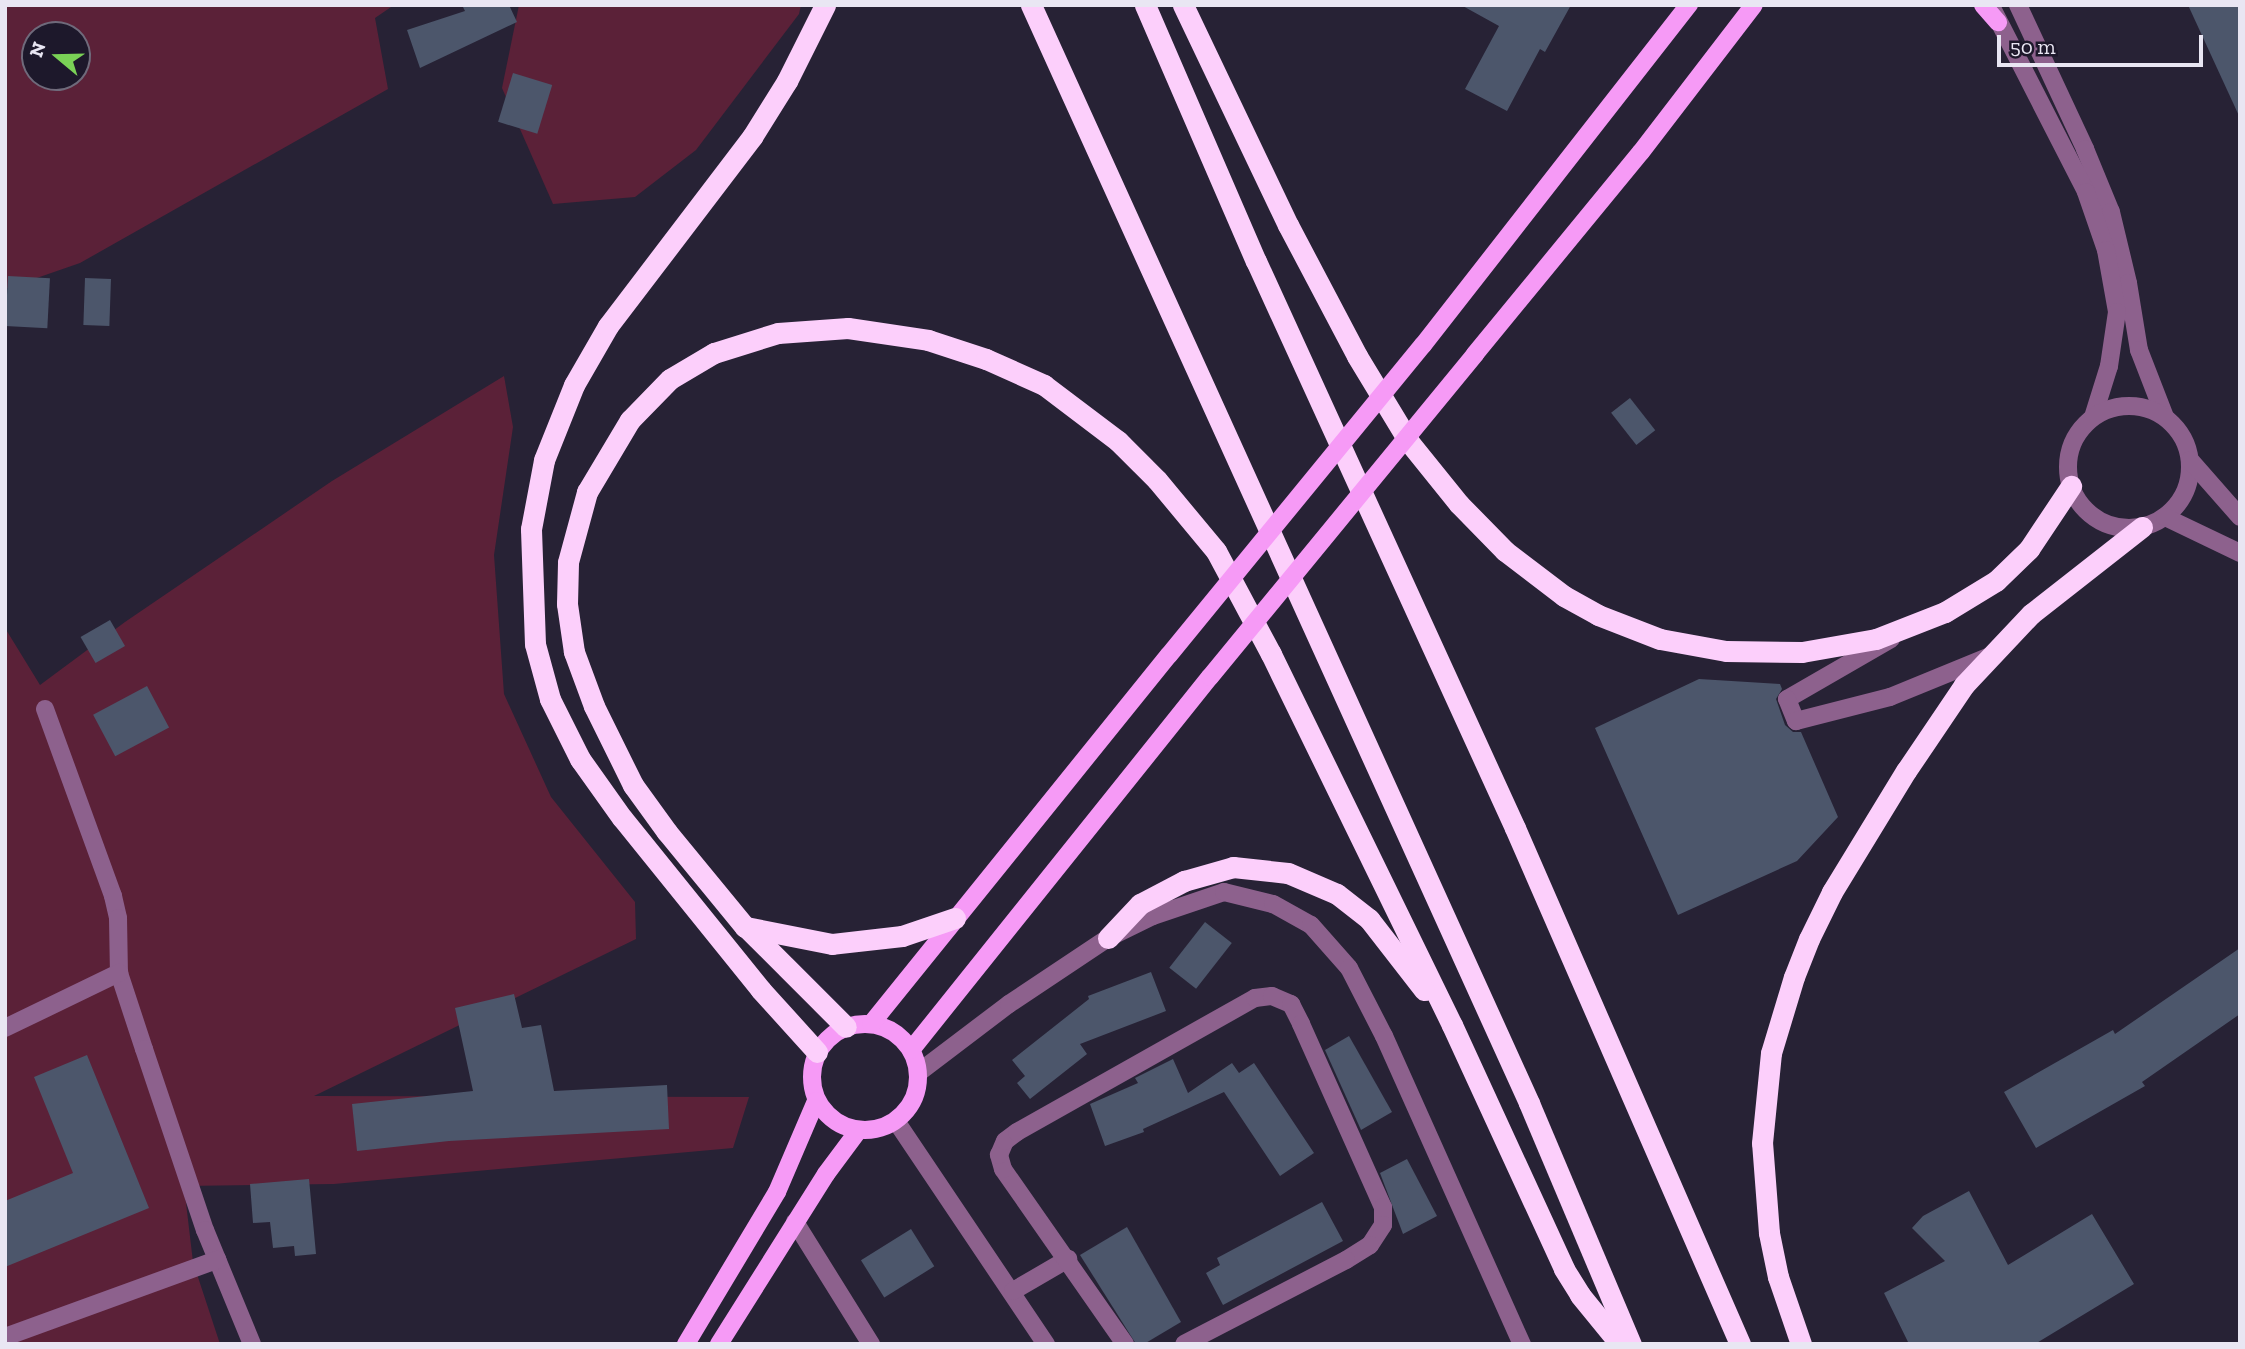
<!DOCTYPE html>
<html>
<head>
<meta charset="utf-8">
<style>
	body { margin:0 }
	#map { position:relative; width:2245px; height:1349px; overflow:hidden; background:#272235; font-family:"Zilla Slab",serif }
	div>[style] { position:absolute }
	.green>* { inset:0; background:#5b2138 }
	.building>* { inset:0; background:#4c566b; transform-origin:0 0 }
	.minor>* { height:18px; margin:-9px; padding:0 9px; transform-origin:9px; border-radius:9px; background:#8d618d }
	.minor>.ring { margin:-9px; padding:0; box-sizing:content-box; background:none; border:18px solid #8d618d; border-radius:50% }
	.major>* { height:18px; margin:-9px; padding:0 9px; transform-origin:9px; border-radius:9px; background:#f69af6 }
	.major>.ring { margin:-9px; padding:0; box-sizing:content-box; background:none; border:18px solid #f69af6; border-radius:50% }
	.highway>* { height:21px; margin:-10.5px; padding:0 10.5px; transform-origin:10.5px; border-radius:10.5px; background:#fccffb }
	.major-bridge>* { height:18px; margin:-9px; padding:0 9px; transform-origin:9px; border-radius:9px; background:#f69af6 }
	span { translate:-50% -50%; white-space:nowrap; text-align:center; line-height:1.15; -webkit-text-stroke:5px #1d182b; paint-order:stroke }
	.frame { position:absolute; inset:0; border:7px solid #e9e6f3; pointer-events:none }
	.north { position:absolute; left:21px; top:21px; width:70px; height:70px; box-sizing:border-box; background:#1d182b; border:2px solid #6f6a7b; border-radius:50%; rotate:289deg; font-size:19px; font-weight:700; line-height:28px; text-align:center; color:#e9e6f3 }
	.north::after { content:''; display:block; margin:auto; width:24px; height:32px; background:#7ad156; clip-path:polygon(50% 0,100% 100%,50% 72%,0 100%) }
	.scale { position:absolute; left:1997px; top:35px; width:206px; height:32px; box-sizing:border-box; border:4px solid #e9e6f3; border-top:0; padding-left:9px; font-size:21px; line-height:24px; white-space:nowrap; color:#e9e6f3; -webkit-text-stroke:5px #1d182b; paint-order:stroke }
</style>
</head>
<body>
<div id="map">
	<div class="green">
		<div style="clip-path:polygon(evenodd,5px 5px,394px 5px,375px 18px,388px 89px,80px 263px,5px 289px,5px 5px,35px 35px,77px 35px,77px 77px,35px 77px,35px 35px)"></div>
		<div style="clip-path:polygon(519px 5px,801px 5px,799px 14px,696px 150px,635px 197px,553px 204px,502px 88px)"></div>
		<div style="clip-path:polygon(504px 376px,513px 427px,494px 555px,504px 694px,551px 797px,635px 902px,636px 939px,314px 1096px,749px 1097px,733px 1148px,334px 1184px,184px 1186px,193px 1262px,220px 1344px,5px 1344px,5px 628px,40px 685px,125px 622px,332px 481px)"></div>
	</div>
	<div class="building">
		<div style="clip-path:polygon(462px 5px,509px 5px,517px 22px,420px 68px,407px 30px,465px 11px)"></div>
		<div style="clip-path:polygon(1461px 5px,1571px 5px,1545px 52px,1540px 49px,1507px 111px,1465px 89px,1499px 26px)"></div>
		<div style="clip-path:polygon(2188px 5px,2240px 5px,2240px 118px)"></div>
		<div style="left:513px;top:73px;width:41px;height:51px;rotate:17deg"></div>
		<div style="left:8px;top:276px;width:42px;height:50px;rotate:3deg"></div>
		<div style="left:85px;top:278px;width:26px;height:47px;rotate:2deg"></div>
		<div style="left:1630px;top:398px;width:41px;height:24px;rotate:52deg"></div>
		<div style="left:110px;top:620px;width:30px;height:34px;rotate:60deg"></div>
		<div style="clip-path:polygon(1699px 679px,1780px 684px,1782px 689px,1776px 699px,1785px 725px,1793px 732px,1801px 732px,1838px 817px,1797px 861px,1678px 915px,1595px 728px)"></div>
		<div style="left:147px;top:686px;width:47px;height:61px;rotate:62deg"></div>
		<div style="left:1205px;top:922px;width:34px;height:58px;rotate:38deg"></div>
		<div style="clip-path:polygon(2240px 948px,2240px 1014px,2142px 1082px,2145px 1086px,2036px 1148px,2004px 1092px,2113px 1030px,2115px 1034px)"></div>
		<div style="clip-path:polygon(1151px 972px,1166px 1011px,1080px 1044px,1087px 1054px,1030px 1099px,1017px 1083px,1025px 1076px,1012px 1060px,1089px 999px,1088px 996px)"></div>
		<div style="clip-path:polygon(514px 994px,522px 1028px,541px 1025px,554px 1091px,667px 1085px,669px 1129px,449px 1141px,357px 1151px,352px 1104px,473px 1091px,455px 1008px)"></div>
		<div style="clip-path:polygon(1349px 1036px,1392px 1112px,1361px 1130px,1325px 1050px)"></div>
		<div style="clip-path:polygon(87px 1055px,149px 1208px,5px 1267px,5px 1201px,73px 1173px,34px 1077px)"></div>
		<div style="clip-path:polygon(1173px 1059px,1188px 1093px,1232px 1063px,1239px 1073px,1254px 1063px,1314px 1153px,1280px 1176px,1224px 1092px,1143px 1129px,1144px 1132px,1105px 1146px,1090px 1104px,1138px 1083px,1135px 1078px)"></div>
		<div style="clip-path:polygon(1407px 1159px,1437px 1216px,1403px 1234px,1380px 1173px)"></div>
		<div style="clip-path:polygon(309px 1179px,316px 1254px,295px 1256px,294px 1246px,273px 1248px,270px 1222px,253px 1223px,250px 1184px)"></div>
		<div style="clip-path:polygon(1969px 1191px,2008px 1265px,2092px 1214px,2134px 1284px,2035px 1344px,1909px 1344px,1884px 1293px,1945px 1261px,1912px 1228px,1923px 1216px)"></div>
		<div style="clip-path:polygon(1322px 1202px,1343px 1241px,1223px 1305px,1206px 1273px,1220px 1265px,1217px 1258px)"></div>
		<div style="clip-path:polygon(1127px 1227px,1181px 1322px,1144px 1344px,1136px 1344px,1080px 1255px)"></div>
		<div style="left:911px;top:1229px;width:44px;height:59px;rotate:58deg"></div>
	</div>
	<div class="minor">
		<div style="left:2018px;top:5px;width:159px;rotate:65deg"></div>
		<div style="left:2085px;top:149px;width:68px;rotate:67.6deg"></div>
		<div style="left:2111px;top:212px;width:73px;rotate:76.5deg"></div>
		<div style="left:2128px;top:283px;width:68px;rotate:80.7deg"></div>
		<div style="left:2139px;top:350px;width:72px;rotate:68.8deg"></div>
		<div style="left:1992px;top:8px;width:207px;rotate:62.9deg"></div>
		<div style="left:2086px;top:192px;width:61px;rotate:71deg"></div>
		<div style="left:2106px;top:250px;width:63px;rotate:79.9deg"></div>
		<div style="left:2117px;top:312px;width:55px;rotate:98.4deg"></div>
		<div style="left:2109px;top:366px;width:53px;rotate:107.4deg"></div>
		<div class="ring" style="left:2068px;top:406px;width:104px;height:104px"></div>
		<div style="left:2190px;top:460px;width:76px;rotate:48.7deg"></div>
		<div style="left:2165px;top:517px;width:83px;rotate:25.6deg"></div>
		<div style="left:1891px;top:639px;width:120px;rotate:150deg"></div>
		<div style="left:1787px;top:699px;width:24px;rotate:68deg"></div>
		<div style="left:1796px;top:721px;width:97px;rotate:-14.3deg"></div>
		<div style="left:1890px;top:697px;width:106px;rotate:-22.2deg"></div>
		<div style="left:45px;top:709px;width:199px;rotate:70deg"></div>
		<div style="left:113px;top:896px;width:23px;rotate:77deg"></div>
		<div style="left:118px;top:918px;width:55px;rotate:89deg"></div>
		<div style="left:119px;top:973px;width:80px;rotate:71.8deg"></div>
		<div style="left:144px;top:1049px;width:191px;rotate:71.4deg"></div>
		<div style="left:205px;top:1230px;width:123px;rotate:67.6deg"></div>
		<div style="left:5px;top:1028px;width:127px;rotate:-25.8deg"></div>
		<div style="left:918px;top:1073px;width:114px;rotate:-37.2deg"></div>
		<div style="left:1009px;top:1004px;width:119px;rotate:-33.7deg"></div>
		<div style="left:1108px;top:938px;width:50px;rotate:-26.1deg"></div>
		<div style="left:1153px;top:916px;width:75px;rotate:-18.7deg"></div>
		<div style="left:1224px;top:892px;width:50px;rotate:13.8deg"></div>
		<div style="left:1273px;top:904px;width:43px;rotate:28.9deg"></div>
		<div style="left:1311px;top:925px;width:57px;rotate:48.5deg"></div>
		<div style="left:1349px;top:968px;width:76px;rotate:62.8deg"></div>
		<div style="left:1384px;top:1036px;width:338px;rotate:65.9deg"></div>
		<div style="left:896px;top:1121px;width:269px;rotate:56.1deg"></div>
		<div style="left:795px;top:1222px;width:144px;rotate:58.1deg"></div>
		<div style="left:1013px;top:1291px;width:64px;rotate:-30.2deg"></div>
		<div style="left:5px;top:1337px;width:226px;rotate:-20deg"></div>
		<div style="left:1125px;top:1344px;width:213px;rotate:-124.9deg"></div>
		<div style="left:1003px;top:1169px;width:15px;rotate:-106deg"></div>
		<div style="left:999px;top:1155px;width:15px;rotate:-67deg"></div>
		<div style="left:1005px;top:1141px;width:15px;rotate:-37deg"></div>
		<div style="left:1017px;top:1132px;width:273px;rotate:-29.4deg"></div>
		<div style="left:1255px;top:998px;width:17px;rotate:-7deg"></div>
		<div style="left:1272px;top:996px;width:21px;rotate:23deg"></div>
		<div style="left:1291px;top:1004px;width:22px;rotate:63deg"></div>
		<div style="left:1301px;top:1024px;width:201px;rotate:65.9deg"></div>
		<div style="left:1383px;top:1207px;width:18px;rotate:90deg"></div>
		<div style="left:1383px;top:1225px;width:24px;rotate:123deg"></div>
		<div style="left:1370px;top:1245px;width:28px;rotate:148deg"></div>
		<div style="left:1346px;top:1260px;width:182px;rotate:152.6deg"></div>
	</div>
	<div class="major">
		<div style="left:1983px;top:5px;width:23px;rotate:49deg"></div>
		<div style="left:1423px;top:345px;width:432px;rotate:-52deg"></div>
		<div style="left:1475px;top:354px;width:261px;rotate:-50.6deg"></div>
		<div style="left:1641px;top:152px;width:185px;rotate:-52.5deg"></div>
		<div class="ring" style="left:812px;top:1024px;width:88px;height:88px"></div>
		<div style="left:871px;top:1024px;width:474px;rotate:-51.1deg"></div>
		<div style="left:911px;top:1050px;width:478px;rotate:-51.3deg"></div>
		<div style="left:686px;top:1344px;width:177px;rotate:-59.1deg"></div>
		<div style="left:777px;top:1192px;width:99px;rotate:-66.8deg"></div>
		<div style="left:719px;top:1344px;width:201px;rotate:-57.8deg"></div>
		<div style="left:826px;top:1174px;width:54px;rotate:-53.3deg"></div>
	</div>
	<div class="highway">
		<div style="left:1031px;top:5px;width:1206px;rotate:65.6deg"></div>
		<div style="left:1529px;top:1103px;width:262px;rotate:67.1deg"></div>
		<div style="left:1145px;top:5px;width:279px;rotate:66.6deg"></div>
		<div style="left:1256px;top:261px;width:623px;rotate:65.45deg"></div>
		<div style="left:1515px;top:828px;width:563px;rotate:66.44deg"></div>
		<div style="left:1183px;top:5px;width:244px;rotate:64.5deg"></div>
		<div style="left:1288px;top:225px;width:148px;rotate:62.2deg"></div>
		<div style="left:1357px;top:356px;width:100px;rotate:58.8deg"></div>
		<div style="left:1409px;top:442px;width:80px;rotate:51.1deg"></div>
		<div style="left:1459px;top:504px;width:66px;rotate:45.6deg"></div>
		<div style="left:1505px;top:551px;width:74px;rotate:37.3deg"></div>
		<div style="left:1564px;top:596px;width:39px;rotate:29deg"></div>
		<div style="left:1598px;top:615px;width:66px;rotate:21.2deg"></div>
		<div style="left:1660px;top:639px;width:67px;rotate:10.3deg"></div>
		<div style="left:1726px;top:651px;width:76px;rotate:0.8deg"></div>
		<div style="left:1802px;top:652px;width:75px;rotate:-10deg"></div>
		<div style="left:1876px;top:639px;width:74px;rotate:-21.4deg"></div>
		<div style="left:1945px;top:612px;width:60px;rotate:-31.3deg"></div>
		<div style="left:1996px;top:581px;width:46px;rotate:-44.1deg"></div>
		<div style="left:2029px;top:549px;width:76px;rotate:-56.3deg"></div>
		<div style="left:955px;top:918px;width:56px;rotate:161.2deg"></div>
		<div style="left:902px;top:936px;width:70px;rotate:173.5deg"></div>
		<div style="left:832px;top:944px;width:89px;rotate:-168.9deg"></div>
		<div style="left:745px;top:927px;width:123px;rotate:-129.4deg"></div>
		<div style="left:667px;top:832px;width:58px;rotate:-125.9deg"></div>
		<div style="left:633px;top:785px;width:88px;rotate:-116.3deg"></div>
		<div style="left:594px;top:706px;width:58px;rotate:-110.3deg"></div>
		<div style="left:574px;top:652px;width:49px;rotate:-98.3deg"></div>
		<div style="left:567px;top:604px;width:42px;rotate:-88.6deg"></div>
		<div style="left:568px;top:562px;width:73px;rotate:-74.8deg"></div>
		<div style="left:587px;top:492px;width:84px;rotate:-59.2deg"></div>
		<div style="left:630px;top:420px;width:57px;rotate:-45.7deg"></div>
		<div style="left:670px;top:379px;width:51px;rotate:-30.6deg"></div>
		<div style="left:714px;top:353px;width:67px;rotate:-17.4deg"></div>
		<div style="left:778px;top:333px;width:70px;rotate:-4.1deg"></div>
		<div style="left:848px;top:328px;width:81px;rotate:8.5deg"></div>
		<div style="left:928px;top:340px;width:61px;rotate:18.1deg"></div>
		<div style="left:986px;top:359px;width:64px;rotate:24.1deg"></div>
		<div style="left:1044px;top:385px;width:93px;rotate:37.1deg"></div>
		<div style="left:1118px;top:441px;width:55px;rotate:45deg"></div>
		<div style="left:1157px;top:480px;width:92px;rotate:50.3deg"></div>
		<div style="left:1216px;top:551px;width:117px;rotate:61.9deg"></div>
		<div style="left:1271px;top:654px;width:413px;rotate:64deg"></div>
		<div style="left:1452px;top:1025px;width:268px;rotate:65.3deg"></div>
		<div style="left:1564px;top:1269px;width:31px;rotate:58deg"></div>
		<div style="left:1580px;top:1295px;width:63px;rotate:50.8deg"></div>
		<div style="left:746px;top:927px;width:141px;rotate:45deg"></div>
		<div style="left:1108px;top:938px;width:47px;rotate:-46.7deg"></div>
		<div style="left:1140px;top:904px;width:50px;rotate:-27.6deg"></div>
		<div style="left:1184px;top:881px;width:51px;rotate:-15.9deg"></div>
		<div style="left:1233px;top:867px;width:55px;rotate:6.2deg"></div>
		<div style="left:1288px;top:873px;width:53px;rotate:23.2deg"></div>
		<div style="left:1337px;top:894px;width:41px;rotate:38deg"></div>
		<div style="left:1369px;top:919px;width:90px;rotate:52.2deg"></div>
		<div style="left:817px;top:1052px;width:84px;rotate:-132.1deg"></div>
		<div style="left:761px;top:990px;width:221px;rotate:-128.9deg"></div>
		<div style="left:622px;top:818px;width:72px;rotate:-125.4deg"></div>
		<div style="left:580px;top:759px;width:67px;rotate:-116.6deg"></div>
		<div style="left:550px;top:699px;width:57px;rotate:-105.3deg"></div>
		<div style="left:535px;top:644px;width:115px;rotate:-92deg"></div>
		<div style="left:531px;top:529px;width:70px;rotate:-79.3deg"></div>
		<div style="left:544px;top:460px;width:81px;rotate:-68.2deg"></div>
		<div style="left:574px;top:385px;width:68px;rotate:-60deg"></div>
		<div style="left:608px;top:326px;width:238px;rotate:-52.7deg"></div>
		<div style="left:752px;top:137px;width:66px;rotate:-58deg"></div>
		<div style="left:787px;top:81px;width:85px;rotate:-63.4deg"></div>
		<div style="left:1801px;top:1344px;width:71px;rotate:-108.9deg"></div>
		<div style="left:1778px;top:1277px;width:45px;rotate:-101.6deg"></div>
		<div style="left:1769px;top:1233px;width:90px;rotate:-94.4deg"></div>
		<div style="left:1762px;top:1143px;width:90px;rotate:-84.3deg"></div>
		<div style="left:1771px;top:1053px;width:79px;rotate:-73.2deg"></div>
		<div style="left:1794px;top:977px;width:41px;rotate:-68.5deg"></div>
		<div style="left:1809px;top:939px;width:52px;rotate:-63.9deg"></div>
		<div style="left:1832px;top:892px;width:142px;rotate:-58.6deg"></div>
		<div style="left:1906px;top:771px;width:104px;rotate:-56deg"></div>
		<div style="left:1964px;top:685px;width:98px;rotate:-46.7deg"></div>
		<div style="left:2031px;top:614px;width:141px;rotate:-38.1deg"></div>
	</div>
	<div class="major-bridge">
		<div style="left:1169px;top:655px;width:401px;rotate:-50.7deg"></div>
		<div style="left:1210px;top:677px;width:418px;rotate:-50.6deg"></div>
	</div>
	<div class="frame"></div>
	<div class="north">N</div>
	<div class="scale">50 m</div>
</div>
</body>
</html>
